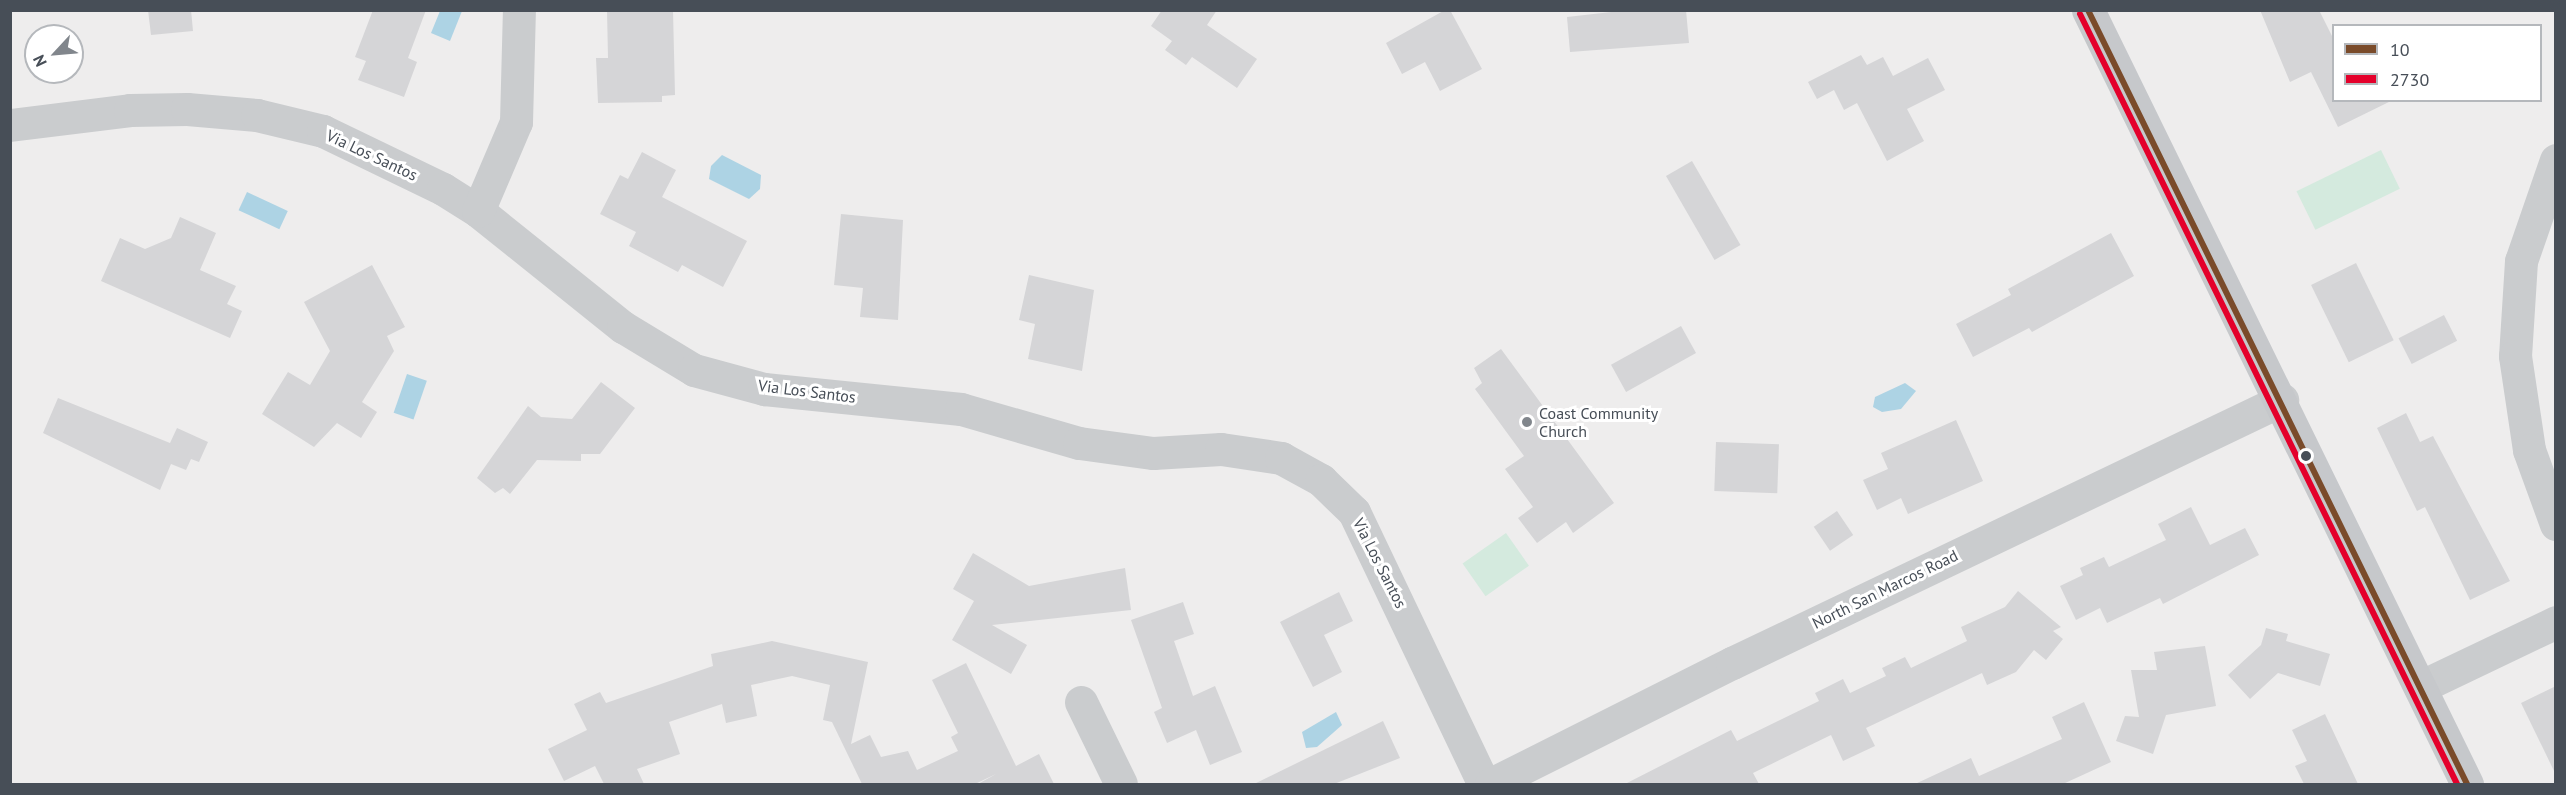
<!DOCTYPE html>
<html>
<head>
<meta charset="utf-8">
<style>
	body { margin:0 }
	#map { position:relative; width:2566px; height:795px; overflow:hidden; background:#eeeded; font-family:"PT Sans",sans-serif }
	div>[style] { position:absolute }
	.green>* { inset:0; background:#d4eade; transform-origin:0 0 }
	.water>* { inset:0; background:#add3e4; transform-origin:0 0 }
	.building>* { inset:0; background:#d5d5d7; transform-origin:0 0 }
	.minor>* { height:33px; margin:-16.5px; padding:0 16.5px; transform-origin:16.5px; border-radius:16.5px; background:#caccce }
	.major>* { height:33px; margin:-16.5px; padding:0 16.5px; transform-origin:16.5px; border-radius:16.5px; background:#c6c8cb }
	.bus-1>* { height:6px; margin:-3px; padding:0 3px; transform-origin:3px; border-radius:3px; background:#7a4b2a }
	.bus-2>* { height:6px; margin:-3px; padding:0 3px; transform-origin:3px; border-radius:3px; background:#e4002b }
	.dots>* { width:16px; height:16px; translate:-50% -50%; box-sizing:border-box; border:3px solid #fff; border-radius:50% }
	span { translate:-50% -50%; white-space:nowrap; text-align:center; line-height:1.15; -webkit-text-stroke:6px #fff; paint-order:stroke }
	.street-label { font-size:16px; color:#474e57 }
	.poi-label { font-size:16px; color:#474e57 }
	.left { translate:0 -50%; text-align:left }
	.frame { position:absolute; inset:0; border:12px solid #474e57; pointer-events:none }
	.legend { position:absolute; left:2332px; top:24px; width:210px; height:78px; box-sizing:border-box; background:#fff; border:2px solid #b5b8bc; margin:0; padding:8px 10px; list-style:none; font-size:18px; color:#474e57 }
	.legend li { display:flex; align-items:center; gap:12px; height:30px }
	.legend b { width:30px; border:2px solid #b5b8bc }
	.north { position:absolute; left:24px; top:24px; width:60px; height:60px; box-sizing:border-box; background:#fff; border:2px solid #b5b8bc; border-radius:50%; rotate:244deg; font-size:16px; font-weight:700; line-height:24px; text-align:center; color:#474e57 }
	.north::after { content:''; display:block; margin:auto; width:21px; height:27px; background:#81868c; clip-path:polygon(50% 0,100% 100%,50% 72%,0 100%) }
</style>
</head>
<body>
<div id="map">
	<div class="green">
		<div style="left:2381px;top:150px;width:43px;height:94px;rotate:64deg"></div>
		<div style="left:1506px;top:533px;width:40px;height:53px;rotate:55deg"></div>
	</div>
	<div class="water">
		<div style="clip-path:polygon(440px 11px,462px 11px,450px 41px,431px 33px)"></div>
		<div style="clip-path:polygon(722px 155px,761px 175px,760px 189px,749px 199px,709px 179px,711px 166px)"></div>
		<div style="left:247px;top:192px;width:45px;height:20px;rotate:25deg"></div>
		<div style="left:407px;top:374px;width:21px;height:41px;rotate:19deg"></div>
		<div style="clip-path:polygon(1905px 383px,1916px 391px,1901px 409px,1882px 412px,1873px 407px,1875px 397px)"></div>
		<div style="clip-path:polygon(1336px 712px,1342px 725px,1317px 747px,1306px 748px,1302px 732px)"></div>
	</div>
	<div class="building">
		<div style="clip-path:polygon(148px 10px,191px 10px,193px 31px,151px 35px)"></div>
		<div style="clip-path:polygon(373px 10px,426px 10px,408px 58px,417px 62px,404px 97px,358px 80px,366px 61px,355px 57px)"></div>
		<div style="clip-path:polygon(607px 10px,673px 10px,675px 95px,662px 96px,662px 102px,598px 103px,596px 58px,608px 58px)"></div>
		<div style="clip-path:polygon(1162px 10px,1217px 10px,1207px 25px,1257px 59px,1237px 88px,1192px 57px,1186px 65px,1165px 50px,1172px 41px,1151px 26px)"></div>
		<div style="clip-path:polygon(1445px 10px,1450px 10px,1482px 69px,1440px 91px,1425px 62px,1402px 74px,1386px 43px)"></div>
		<div style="clip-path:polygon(1629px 10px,1686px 10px,1689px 43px,1570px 52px,1567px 17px)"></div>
		<div style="clip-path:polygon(2260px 10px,2319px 10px,2334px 40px,2334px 100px,2393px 100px,2338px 127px,2311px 72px,2290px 82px)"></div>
		<div style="clip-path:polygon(1861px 55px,1867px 65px,1883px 57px,1893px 76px,1928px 58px,1945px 90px,1907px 109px,1924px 141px,1887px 161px,1857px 103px,1844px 110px,1834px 90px,1817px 99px,1808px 82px)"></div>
		<div style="clip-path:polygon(642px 152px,676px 170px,662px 197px,747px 241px,723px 287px,682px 265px,678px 272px,629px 246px,636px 232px,600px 214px,620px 175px,628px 179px)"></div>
		<div style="left:1692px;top:161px;width:97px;height:30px;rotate:60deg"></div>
		<div style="clip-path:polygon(841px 214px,903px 220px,898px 320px,860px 317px,863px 288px,834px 285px)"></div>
		<div style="clip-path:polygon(180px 217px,216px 233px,200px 270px,236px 286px,227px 304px,242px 311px,230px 338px,101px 281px,120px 238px,145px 249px,171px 238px)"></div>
		<div style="clip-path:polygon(2111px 233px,2134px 276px,2032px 332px,2029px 328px,1973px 357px,1956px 324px,2011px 295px,2008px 289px)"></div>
		<div style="left:2356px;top:263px;width:86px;height:50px;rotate:64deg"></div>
		<div style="clip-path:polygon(372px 265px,405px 327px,387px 336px,394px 351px,362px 402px,377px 412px,361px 438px,337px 423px,314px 447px,262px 414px,288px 372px,310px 385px,330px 351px,304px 302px)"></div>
		<div style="clip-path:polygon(1029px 275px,1094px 290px,1082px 371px,1028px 359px,1035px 324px,1019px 320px)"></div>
		<div style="left:2444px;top:315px;width:29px;height:51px;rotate:63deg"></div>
		<div style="left:1681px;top:326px;width:31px;height:80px;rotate:61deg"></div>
		<div style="clip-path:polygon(1501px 349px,1614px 503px,1573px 533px,1566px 522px,1537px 543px,1518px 518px,1533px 507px,1505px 469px,1524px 456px,1475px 389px,1482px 383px,1474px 368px)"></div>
		<div style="clip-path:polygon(601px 382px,635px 408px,600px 454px,581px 454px,581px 461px,537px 460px,510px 494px,503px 488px,495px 493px,477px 478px,528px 406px,541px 417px,572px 419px)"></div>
		<div style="clip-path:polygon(58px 398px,170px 443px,177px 428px,208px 442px,199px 462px,191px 459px,186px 470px,171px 464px,160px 490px,43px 433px)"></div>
		<div style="clip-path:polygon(2406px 413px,2420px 442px,2433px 436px,2510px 581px,2470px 600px,2425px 507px,2417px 511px,2377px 428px)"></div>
		<div style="clip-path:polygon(1956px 420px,1983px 481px,1908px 514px,1901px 498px,1877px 510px,1863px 480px,1888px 469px,1881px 453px)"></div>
		<div style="left:1716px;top:442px;width:63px;height:49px;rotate:2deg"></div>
		<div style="clip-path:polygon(2191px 507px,2210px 545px,2245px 528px,2259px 555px,2163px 604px,2160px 598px,2107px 623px,2100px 608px,2076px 620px,2060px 586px,2083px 575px,2080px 568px,2104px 557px,2109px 567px,2166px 540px,2158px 524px)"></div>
		<div style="left:1837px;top:511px;width:29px;height:28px;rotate:56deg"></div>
		<div style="clip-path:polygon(973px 553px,1029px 586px,1125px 568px,1131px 610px,992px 625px,1027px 645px,1011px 674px,952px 640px,974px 601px,953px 589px)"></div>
		<div style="clip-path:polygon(2018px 591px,2061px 627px,2053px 631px,2063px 639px,2046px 660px,2034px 650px,2016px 672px,1987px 685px,1982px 673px,1866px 728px,1875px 746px,1843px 761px,1831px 735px,1753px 773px,1759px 784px,1625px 784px,1731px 730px,1737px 741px,1819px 701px,1815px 693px,1843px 679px,1850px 693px,1886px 676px,1882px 668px,1905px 657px,1911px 668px,1967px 641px,1961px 627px,2005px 607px)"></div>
		<div style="clip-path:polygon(1339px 592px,1353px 621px,1324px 635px,1342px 672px,1313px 687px,1280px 622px)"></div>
		<div style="clip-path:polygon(1183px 602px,1194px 634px,1174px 641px,1193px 696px,1215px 686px,1242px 752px,1210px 765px,1196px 730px,1167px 743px,1154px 712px,1162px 708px,1131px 620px)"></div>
		<div style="clip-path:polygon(2266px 628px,2288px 634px,2286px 641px,2330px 654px,2320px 686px,2278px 673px,2250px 699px,2228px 675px,2261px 645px)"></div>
		<div style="clip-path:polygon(772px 641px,868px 662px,851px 744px,870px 735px,881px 757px,908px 751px,917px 770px,958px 751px,951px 737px,958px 733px,932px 680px,966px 663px,1016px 766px,1039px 754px,1054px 784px,978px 784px,996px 774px,975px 784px,862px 784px,832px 722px,823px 720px,830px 685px,792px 676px,751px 685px,757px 716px,726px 723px,722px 704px,669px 722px,680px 754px,637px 769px,644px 784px,604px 784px,595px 766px,564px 781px,548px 749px,587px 730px,574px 704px,600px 692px,606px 703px,713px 666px,711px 654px)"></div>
		<div style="clip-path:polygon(2205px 646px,2216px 706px,2166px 715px,2153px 754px,2116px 741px,2125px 716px,2139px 717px,2131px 670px,2157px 670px,2154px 652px)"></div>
		<div style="clip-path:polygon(2556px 686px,2556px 775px,2521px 703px)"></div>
		<div style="clip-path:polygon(2084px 702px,2111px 762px,2063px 784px,1915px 784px,1971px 758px,1979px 776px,2062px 739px,2052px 717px)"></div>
		<div style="clip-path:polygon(2325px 714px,2358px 784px,2304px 784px,2295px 766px,2307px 761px,2292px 730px)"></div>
		<div style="clip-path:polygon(1383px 721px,1400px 758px,1334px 784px,1254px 784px)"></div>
	</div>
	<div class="minor">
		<div style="left:10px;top:125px;width:121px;rotate:-7.1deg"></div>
		<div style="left:130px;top:110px;width:57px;rotate:-1deg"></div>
		<div style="left:187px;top:109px;width:70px;rotate:4.9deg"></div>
		<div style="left:257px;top:115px;width:68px;rotate:13.6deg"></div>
		<div style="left:323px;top:131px;width:133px;rotate:25.8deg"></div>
		<div style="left:443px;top:189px;width:41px;rotate:32.2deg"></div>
		<div style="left:478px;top:211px;width:186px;rotate:38.7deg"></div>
		<div style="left:623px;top:327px;width:83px;rotate:31.2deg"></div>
		<div style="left:694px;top:370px;width:73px;rotate:15.2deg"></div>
		<div style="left:764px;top:389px;width:198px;rotate:5.8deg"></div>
		<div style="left:961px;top:409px;width:123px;rotate:16.1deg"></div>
		<div style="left:1079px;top:443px;width:75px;rotate:7.7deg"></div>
		<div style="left:1153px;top:453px;width:68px;rotate:-3.4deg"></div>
		<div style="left:1221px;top:449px;width:61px;rotate:8.5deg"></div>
		<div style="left:1281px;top:458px;width:46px;rotate:28.8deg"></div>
		<div style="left:1321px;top:480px;width:46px;rotate:44.1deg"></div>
		<div style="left:1354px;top:512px;width:301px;rotate:64.5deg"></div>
		<div style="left:2556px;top:160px;width:107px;rotate:109.1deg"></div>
		<div style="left:2521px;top:261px;width:95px;rotate:93.6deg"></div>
		<div style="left:2515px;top:356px;width:95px;rotate:81.5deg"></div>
		<div style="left:2529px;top:450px;width:79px;rotate:70deg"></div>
		<div style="left:478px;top:211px;width:97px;rotate:-66.9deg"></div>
		<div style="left:516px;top:122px;width:112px;rotate:-88.5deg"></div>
		<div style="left:2420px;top:687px;width:151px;rotate:-25.5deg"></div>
		<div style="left:1081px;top:702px;width:91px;rotate:64deg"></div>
		<div style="left:1491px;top:784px;width:270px;rotate:-26.7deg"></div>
		<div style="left:1732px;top:663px;width:610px;rotate:-25.56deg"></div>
	</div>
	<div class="major">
		<div style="left:2088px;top:10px;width:862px;rotate:63.91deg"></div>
	</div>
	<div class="bus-1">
		<div style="left:2088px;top:10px;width:862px;rotate:63.91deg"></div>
	</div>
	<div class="bus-2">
		<div style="left:2080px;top:14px;width:857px;rotate:63.91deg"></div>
	</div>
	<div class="dots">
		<div style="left:1527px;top:422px;background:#81868c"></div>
		<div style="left:2306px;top:456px;background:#474e57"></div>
	</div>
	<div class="street-label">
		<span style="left:372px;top:155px;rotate:25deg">Via Los Santos</span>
		<span style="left:807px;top:391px;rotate:7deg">Via Los Santos</span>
		<span style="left:1380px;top:563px;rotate:63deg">Via Los Santos</span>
		<span style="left:1885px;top:589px;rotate:-26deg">North San Marcos Road</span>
	</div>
	<div class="poi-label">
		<span class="left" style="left:1539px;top:422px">Coast Community<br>Church</span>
	</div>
	<div class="frame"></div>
	<ul class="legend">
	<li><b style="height:8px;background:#7a4b2a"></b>10</li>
	<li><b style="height:8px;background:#e4002b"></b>2730</li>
	</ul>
	<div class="north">N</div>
</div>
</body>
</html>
